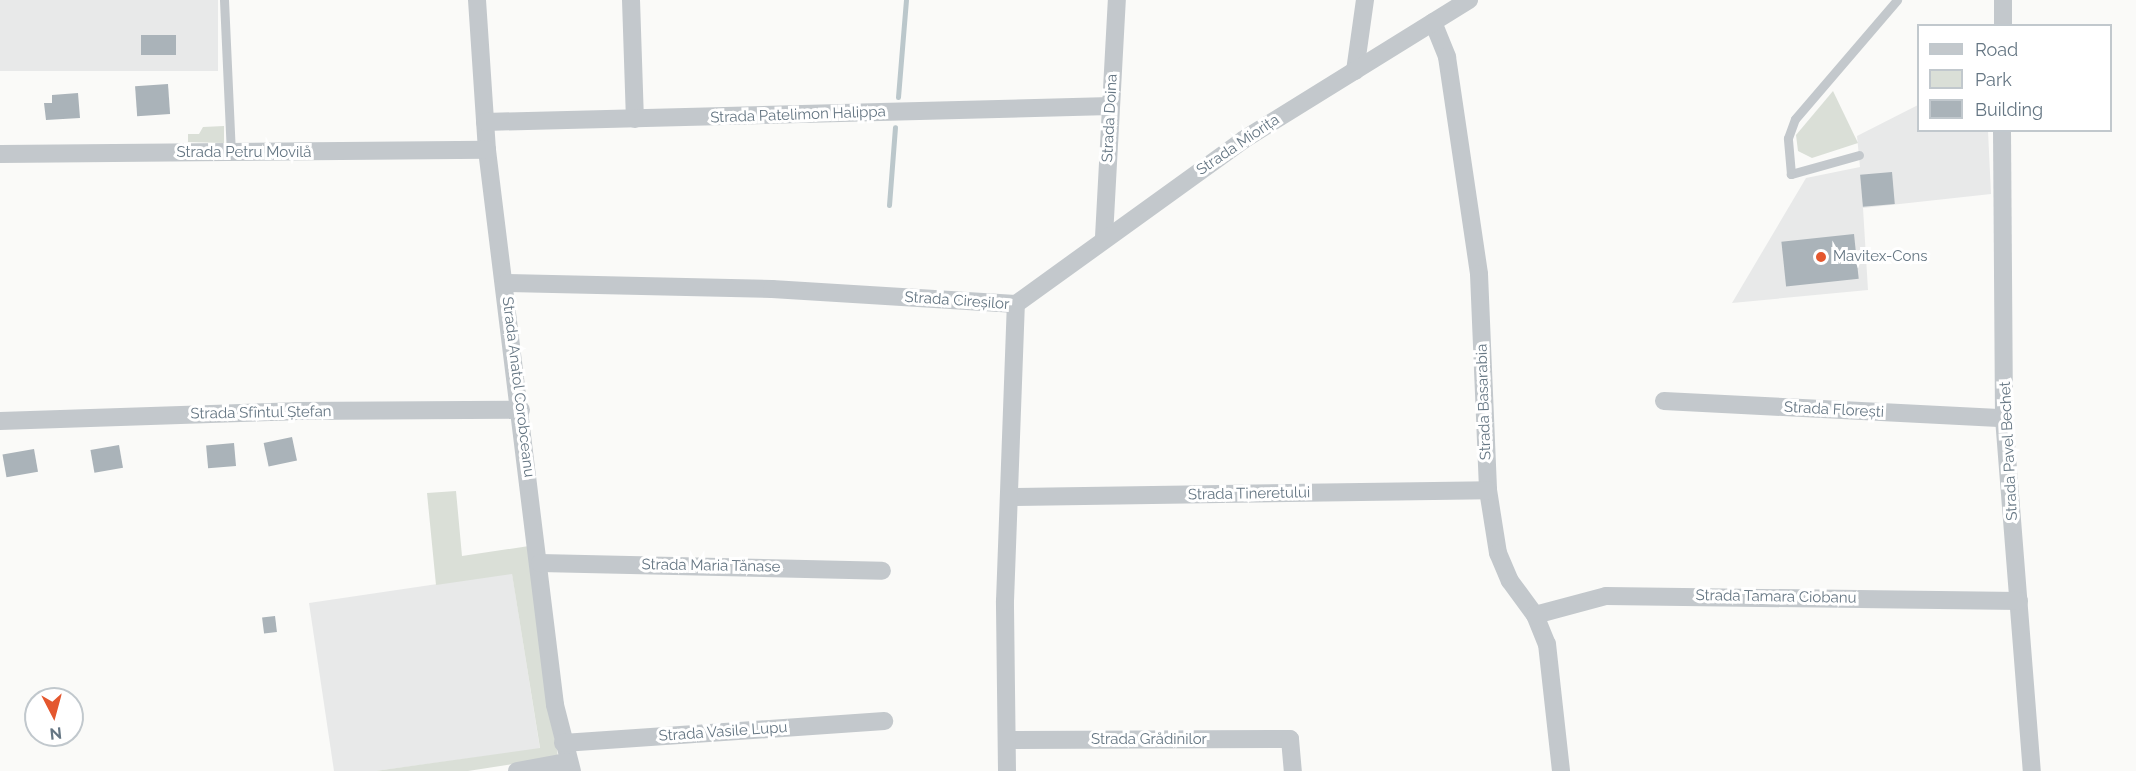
<!DOCTYPE html>
<html>
<head>
<meta charset="utf-8">
<style>
	body { margin:0 }
	#map { position:relative; width:2136px; height:771px; overflow:hidden; background:#fafaf8; font-family:Raleway,sans-serif }
	div>[style] { position:absolute }
	.built>* { inset:0; background:#e8e9e9; transform-origin:0 0 }
	.green>* { inset:0; background:#dadfd7 }
	.stream>* { height:5px; margin:-2.5px; padding:0 2.5px; transform-origin:2.5px; border-radius:2.5px; background:#bbc7cb }
	.building>* { inset:0; background:#aab3b9; transform-origin:0 0 }
	.lane>* { height:9px; margin:-4.5px; padding:0 4.5px; transform-origin:4.5px; border-radius:4.5px; background:#c3c8cc }
	.street>* { height:18px; margin:-9px; padding:0 9px; transform-origin:9px; border-radius:9px; background:#c3c8cc }
	.dots>* { width:16px; height:16px; translate:-50% -50%; box-sizing:border-box; border:3px solid #fff; border-radius:50% }
	span { translate:-50% -50%; white-space:nowrap; text-align:center; line-height:1.15; -webkit-text-stroke:6px #fff; paint-order:stroke }
	.street-label { font-size:15px; color:#657683 }
	.poi-label { font-size:15px; color:#657683 }
	.left { translate:0 -50%; text-align:left }
	.legend { position:absolute; left:1917px; top:24px; width:195px; height:108px; box-sizing:border-box; background:#fff; border:2px solid #c1c8cd; margin:0; padding:8px 10px; list-style:none; font-size:18px; color:#657683 }
	.legend li { display:flex; align-items:center; gap:12px; height:30px }
	.legend b { width:30px; border:2px solid #c1c8cd }
	.north { position:absolute; left:24px; top:687px; width:60px; height:60px; box-sizing:border-box; background:#fff; border:2px solid #c1c8cd; border-radius:50%; rotate:174deg; font-size:16px; font-weight:700; line-height:24px; text-align:center; color:#657683 }
	.north::after { content:''; display:block; margin:auto; width:21px; height:27px; background:#e4572e; clip-path:polygon(50% 0,100% 100%,50% 72%,0 100%) }
</style>
</head>
<body>
<div id="map">
	<div class="built">
		<div style="left:0;top:0;width:218px;height:71px"></div>
		<div style="clip-path:polygon(1918px 105px,1918px 130px,1988px 131px,1991px 194px,1863px 208px,1868px 290px,1732px 303px,1806px 178px,1860px 167px,1857px 136px)"></div>
		<div style="clip-path:polygon(512px 573px,540px 749px,375px 771px,334px 771px,309px 603px)"></div>
	</div>
	<div class="green">
		<div style="clip-path:polygon(1833px 91px,1858px 143px,1812px 158px,1798px 151px,1796px 135px)"></div>
		<div style="clip-path:polygon(224px 126px,224px 143px,188px 142px,188px 134px,199px 134px,203px 127px)"></div>
		<div style="clip-path:polygon(456px 491px,462px 556px,529px 546px,558px 757px,468px 771px,375px 771px,540px 748px,512px 574px,436px 585px,427px 493px)"></div>
	</div>
	<div class="stream">
		<div style="left:898px;top:97px;width:97px;rotate:-85.3deg"></div>
		<div style="left:889px;top:205px;width:78px;rotate:-85.6deg"></div>
	</div>
	<div class="building">
		<div style="left:176px;top:35px;width:20px;height:35px;rotate:90deg"></div>
		<div style="left:168px;top:84px;width:30px;height:33px;rotate:86deg"></div>
		<div style="clip-path:polygon(78px 93px,80px 118px,46px 120px,44px 103px,52px 103px,52px 95px)"></div>
		<div style="left:1892px;top:172px;width:32px;height:32px;rotate:85deg"></div>
		<div style="left:1854px;top:234px;width:45px;height:73px;rotate:84deg"></div>
		<div style="left:292px;top:437px;width:24px;height:29px;rotate:78deg"></div>
		<div style="left:234px;top:443px;width:23px;height:28px;rotate:85deg"></div>
		<div style="left:119px;top:445px;width:23px;height:29px;rotate:80deg"></div>
		<div style="left:34px;top:449px;width:23px;height:32px;rotate:80deg"></div>
		<div style="left:275px;top:616px;width:16px;height:13px;rotate:83deg"></div>
	</div>
	<div class="lane">
		<div style="left:224px;top:0;width:154px;rotate:87.4deg"></div>
		<div style="left:1859px;top:155px;width:71px;rotate:164.4deg"></div>
		<div style="left:1791px;top:174px;width:36px;rotate:-95deg"></div>
		<div style="left:1788px;top:138px;width:20px;rotate:-70deg"></div>
		<div style="left:1795px;top:119px;width:157px;rotate:-49.4deg"></div>
	</div>
	<div class="street">
		<div style="left:477px;top:0;width:150px;rotate:86.2deg"></div>
		<div style="left:487px;top:150px;width:559px;rotate:83.01deg"></div>
		<div style="left:555px;top:705px;width:68px;rotate:75.6deg"></div>
		<div style="left:631px;top:0;width:119px;rotate:88.1deg"></div>
		<div style="left:1433px;top:22px;width:38px;rotate:68deg"></div>
		<div style="left:1447px;top:57px;width:219px;rotate:81.6deg"></div>
		<div style="left:1479px;top:274px;width:216px;rotate:87.6deg"></div>
		<div style="left:1488px;top:490px;width:64px;rotate:81deg"></div>
		<div style="left:1498px;top:553px;width:30px;rotate:67deg"></div>
		<div style="left:1510px;top:581px;width:42px;rotate:53.7deg"></div>
		<div style="left:1535px;top:615px;width:31px;rotate:68deg"></div>
		<div style="left:1547px;top:644px;width:128px;rotate:83.7deg"></div>
		<div style="left:2003px;top:26px;width:26px;rotate:-90deg"></div>
		<div style="left:1355px;top:71px;width:72px;rotate:-82deg"></div>
		<div style="left:485px;top:122px;width:626px;rotate:-1.46deg"></div>
		<div style="left:2002px;top:130px;width:288px;rotate:89.6deg"></div>
		<div style="left:2004px;top:418px;width:354px;rotate:85.5deg"></div>
		<div style="left:0;top:154px;width:487px;rotate:-0.5deg"></div>
		<div style="left:1104px;top:237px;width:237px;rotate:-86.9deg"></div>
		<div style="left:506px;top:283px;width:266px;rotate:1.3deg"></div>
		<div style="left:772px;top:289px;width:244px;rotate:3.5deg"></div>
		<div style="left:1016px;top:304px;width:280px;rotate:-35.8deg"></div>
		<div style="left:1243px;top:140px;width:266px;rotate:-31.8deg"></div>
		<div style="left:1664px;top:401px;width:340px;rotate:2.9deg"></div>
		<div style="left:0;top:421px;width:295px;rotate:-1.9deg"></div>
		<div style="left:295px;top:411px;width:226px;rotate:-0.3deg"></div>
		<div style="left:1010px;top:497px;width:478px;rotate:-0.8deg"></div>
		<div style="left:540px;top:563px;width:342px;rotate:1.3deg"></div>
		<div style="left:1535px;top:615px;width:73px;rotate:-15deg"></div>
		<div style="left:1606px;top:596px;width:413px;rotate:0.7deg"></div>
		<div style="left:1007px;top:740px;width:283px;rotate:-0.2deg"></div>
		<div style="left:1290px;top:739px;width:32px;rotate:85deg"></div>
		<div style="left:563px;top:743px;width:322px;rotate:-3.9deg"></div>
		<div style="left:517px;top:771px;width:51px;rotate:-10.2deg"></div>
		<div style="left:1007px;top:771px;width:170px;rotate:-90.7deg"></div>
		<div style="left:1005px;top:601px;width:297px;rotate:-87.9deg"></div>
	</div>
	<div class="dots">
		<div style="left:1821px;top:257px;background:#e4572e"></div>
	</div>
	<div class="street-label">
		<span style="left:798px;top:115px;rotate:-2deg">Strada Patelimon Halippa</span>
		<span style="left:1110px;top:118px;rotate:-87deg">Strada Doina</span>
		<span style="left:1238px;top:145px;rotate:-34deg">Strada Miorița</span>
		<span style="left:244px;top:153px">Strada Petru Movilă</span>
		<span style="left:957px;top:301px;rotate:4deg">Strada Cireșilor</span>
		<span style="left:518px;top:387px;rotate:83deg">Strada Anatol Corobceanu</span>
		<span style="left:1484px;top:402px;rotate:-92deg">Strada Basarabia</span>
		<span style="left:1834px;top:410px;rotate:3deg">Strada Florești</span>
		<span style="left:261px;top:413px;rotate:-1deg">Strada Sfîntul Ștefan</span>
		<span style="left:2009px;top:451px;rotate:-93deg">Strada Pavel Bechet</span>
		<span style="left:1249px;top:494px;rotate:-1deg">Strada Tineretului</span>
		<span style="left:711px;top:566px;rotate:1deg">Strada Maria Tănase</span>
		<span style="left:1776px;top:597px;rotate:1deg">Strada Tamara Ciobanu</span>
		<span style="left:723px;top:732px;rotate:-4deg">Strada Vasile Lupu</span>
		<span style="left:1149px;top:740px">Strada Grădinilor</span>
	</div>
	<div class="poi-label">
		<span class="left" style="left:1833px;top:257px">Mavitex-Cons</span>
	</div>
	<ul class="legend">
	<li><b style="height:8px;background:#c3c8cc"></b>Road</li>
	<li><b style="height:16px;background:#dadfd7"></b>Park</li>
	<li><b style="height:16px;background:#aab3b9"></b>Building</li>
	</ul>
	<div class="north">N</div>
</div>
</body>
</html>
